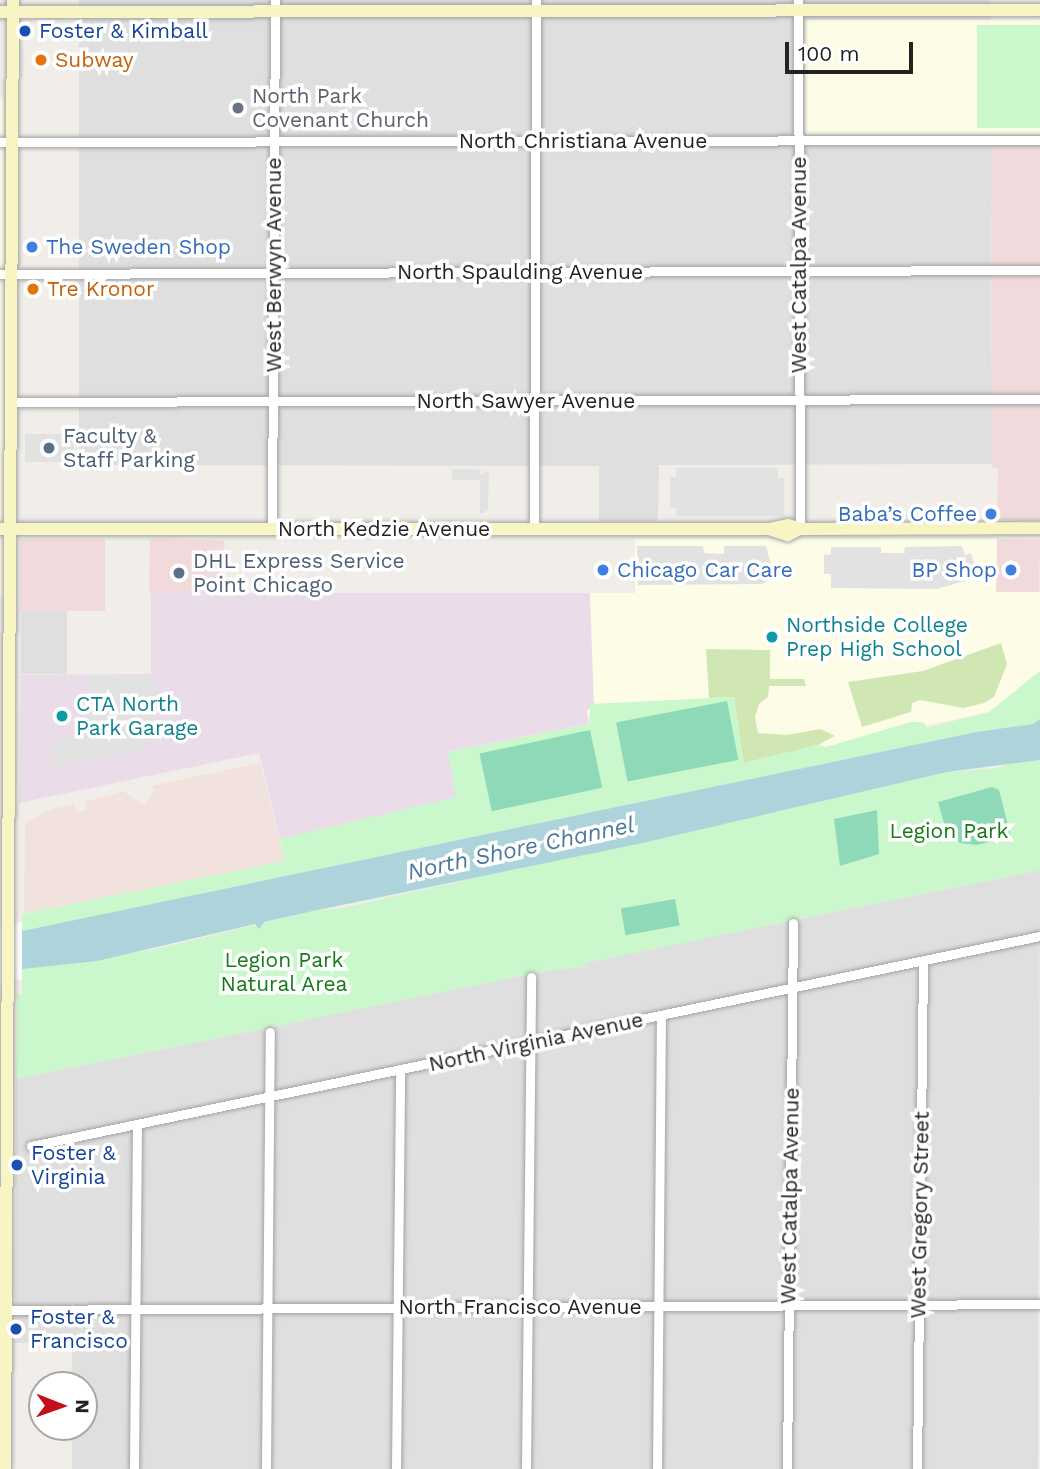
<!DOCTYPE html>
<html>
<head>
<meta charset="utf-8">
<style>
	body { margin:0 }
	#map { position:relative; width:1040px; height:1469px; overflow:hidden; background:#f1eee9; font-family:"Work Sans",sans-serif }
	div>[style] { position:absolute }
	.residential>* { inset:0; background:#e0dfdf; transform-origin:0 0 }
	.commercial>* { inset:0; background:#f0dadb; transform-origin:0 0 }
	.industrial>* { inset:0; background:#eadce8 }
	.education>* { inset:0; background:#fdfce6; transform-origin:0 0 }
	.military>* { inset:0; background:#f1e2de }
	.grass>* { inset:0; background:#d0e7b4 }
	.park>* { inset:0; background:#cbf7cc; transform-origin:0 0 }
	.pitch>* { inset:0; background:#8edab8; transform-origin:0 0 }
	.parking>* { inset:0; background:#e2e2e2; transform-origin:0 0 }
	.water>* { inset:0; background:#add4db }
	.pier>* { inset:0; background:#fff }
	.roads { filter:drop-shadow(0 0 2px #a3a3a3) drop-shadow(0 0 2px #a3a3a3) }
	.street>* { height:9px; margin:-4.5px; padding:0 4.5px; transform-origin:4.5px; border-radius:4.5px; background:#fff }
	.secondary>* { height:12px; margin:-6px; padding:0 6px; transform-origin:6px; border-radius:6px; background:#f6f5c3 }
	.dots>* { width:19px; height:19px; translate:-50% -50%; box-sizing:border-box; border:4px solid #fff; border-radius:50% }
	span { translate:-50% -50%; white-space:nowrap; text-align:center; line-height:1.15; -webkit-text-stroke:7px #fff; paint-order:stroke }
	.transit-label { font-size:21px; color:#164399 }
	.left { translate:0 -50%; text-align:left }
	.food-label { font-size:21px; color:#c56008 }
	.worship-label { font-size:21px; color:#5b616d }
	.street-label { font-size:21px; color:#222 }
	.shop-label { font-size:21px; color:#366cbe }
	.right { translate:-100% -50%; text-align:right }
	.service-label { font-size:21px; color:#4e5e75 }
	.culture-label { font-size:21px; color:#0d838f }
	.park-label { font-size:21px; color:#147b16 }
	.water-label { font-size:23px; color:#4d799c; font-style:italic }
	.north { position:absolute; left:28px; top:1371px; width:70px; height:70px; box-sizing:border-box; background:#fff; border:2px solid #a7a7a7; border-radius:50%; rotate:91deg; font-size:19px; font-weight:700; line-height:28px; text-align:center; color:#222 }
	.north::after { content:''; display:block; margin:auto; width:24px; height:32px; background:#c50e1a; clip-path:polygon(50% 0,100% 100%,50% 72%,0 100%) }
	.scale { position:absolute; left:785px; top:42px; width:128px; height:32px; box-sizing:border-box; border:4px solid #222; border-top:0; padding-left:9px; font-size:21px; line-height:24px; white-space:nowrap; color:#222; -webkit-text-stroke:5px #fff; paint-order:stroke }
</style>
</head>
<body>
<div id="map">
	<div class="residential">
		<div style="clip-path:polygon(79px 0,991px 0,991px 20px,805px 20px,805px 130px,806px 135px,991px 135px,992px 464px,659px 465px,658px 521px,599px 521px,599px 466px,79px 465px)"></div>
		<div style="left:67px;top:611px;width:63px;height:46px;rotate:90deg"></div>
		<div style="clip-path:polygon(1040px 870px,1038px 1469px,72px 1469px,72px 1427px,84px 1427px,84px 1385px,72px 1385px,72px 1344px,15px 1343px,16px 1079px,545px 971px,584px 967px,584px 963px)"></div>
	</div>
	<div class="commercial">
		<div style="clip-path:polygon(991px 135px,1040px 135px,1040px 521px,997px 520px,998px 468px,992px 468px)"></div>
		<div style="left:105px;top:539px;width:72px;height:85px;rotate:90deg"></div>
		<div style="left:150px;top:539px;width:74px;height:54px;rotate:1deg"></div>
		<div style="left:997px;top:539px;width:43px;height:53px;rotate:1deg"></div>
	</div>
	<div class="industrial">
		<div style="clip-path:polygon(151px 593px,590px 593px,594px 704px,587px 712px,589px 724px,448px 752px,457px 797px,280px 839px,259px 753px,19px 803px,21px 675px,151px 674px)"></div>
	</div>
	<div class="education">
		<div style="left:805px;top:20px;width:235px;height:115px"></div>
		<div style="left:0;top:99px;width:4px;height:498px"></div>
		<div style="clip-path:polygon(635px 539px,997px 539px,996px 592px,1040px 592px,1040px 671px,989px 712px,826px 747px,448px 752px,589px 724px,587px 711px,594px 704px,590px 593px,635px 593px)"></div>
	</div>
	<div class="military">
		<div style="clip-path:polygon(260px 763px,285px 861px,24px 913px,25px 823px,51px 809px,74px 804px,76px 812px,86px 810px,85px 802px,123px 791px,144px 805px,155px 790px,150px 786px)"></div>
	</div>
	<div class="grass">
		<div style="clip-path:polygon(1001px 643px,1007px 664px,994px 697px,984px 703px,963px 708px,920px 700px,912px 703px,911px 712px,862px 727px,848px 682px,923px 671px)"></div>
		<div style="clip-path:polygon(706px 649px,770px 650px,770px 679px,804px 679px,806px 686px,769px 686px,768px 697px,759px 704px,755px 717px,758px 733px,787px 735px,820px 729px,835px 736px,818px 745px,743px 763px,734px 697px,709px 698px)"></div>
	</div>
	<div class="park">
		<div style="left:977px;top:25px;width:63px;height:103px"></div>
		<div style="clip-path:polygon(1040px 671px,1040px 719px,1034px 724px,976px 732px,22px 931px,22px 914px,285px 861px,280px 839px,456px 797px,448px 752px,589px 724px,590px 704px,734px 697px,744px 763px,818px 745px,826px 747px,911px 722px,923px 722px,927px 728px,989px 712px)"></div>
		<div style="clip-path:polygon(1021px 760px,1040px 760px,1040px 870px,585px 963px,585px 967px,545px 971px,16px 1079px,17px 995px,22px 995px,22px 969px,152px 950px,313px 911px,342px 908px,947px 772px,997px 768px)"></div>
	</div>
	<div class="pitch">
		<div style="left:727px;top:701px;width:60px;height:113px;rotate:79deg"></div>
		<div style="left:590px;top:730px;width:59px;height:113px;rotate:78deg"></div>
		<div style="clip-path:polygon(992px 787px,999px 790px,1011px 837px,977px 845px,960px 843px,947px 834px,938px 802px)"></div>
		<div style="clip-path:polygon(877px 810px,879px 854px,840px 866px,834px 819px)"></div>
		<div style="left:675px;top:899px;width:27px;height:55px;rotate:80deg"></div>
	</div>
	<div class="parking">
		<div style="left:25px;top:434px;width:49px;height:28px"></div>
		<div style="clip-path:polygon(676px 468px,778px 468px,778px 478px,784px 478px,784px 516px,676px 516px,676px 508px,670px 508px,670px 477px,676px 477px)"></div>
		<div style="clip-path:polygon(452px 469px,479px 469px,480px 475px,489px 470px,488px 510px,480px 514px,480px 480px,452px 480px)"></div>
		<div style="clip-path:polygon(637px 546px,703px 546px,704px 553px,724px 554px,724px 546px,766px 546px,774px 575px,763px 584px,638px 585px)"></div>
		<div style="clip-path:polygon(962px 546px,965px 555px,971px 553px,978px 577px,937px 589px,831px 588px,831px 574px,824px 574px,824px 555px,831px 554px,831px 547px,881px 547px,881px 553px,904px 553px,905px 547px)"></div>
		<div style="clip-path:polygon(87px 676px,156px 676px,156px 733px,136px 752px,51px 768px,51px 739px,77px 739px,87px 731px)"></div>
	</div>
	<div class="water">
		<div style="clip-path:polygon(1040px 719px,1040px 760px,947px 772px,638px 844px,313px 911px,264px 922px,259px 929px,255px 924px,97px 961px,22px 969px,0 943px,22px 938px,22px 931px,976px 732px,1033px 724px)"></div>
	</div>
	<div class="pier">
		<div style="clip-path:polygon(22px 922px,22px 979px,0 984px,0 926px)"></div>
	</div>
	<div class="roads">
		<div class="street">
			<div style="left:798px;top:0;width:529px;rotate:89.78deg"></div>
			<div style="left:0;top:142px;width:1040px;rotate:-0.11deg"></div>
			<div style="left:0;top:274px;width:1040px;rotate:-0.22deg"></div>
			<div style="left:12px;top:402px;width:1028px;rotate:-0.17deg"></div>
			<div style="left:272px;top:529px;width:529px;rotate:-89.68deg"></div>
			<div style="left:534px;top:529px;width:529px;rotate:-89.78deg"></div>
			<div style="left:31px;top:1146px;width:1031px;rotate:-11.76deg"></div>
			<div style="left:2px;top:1310px;width:1038px;rotate:-0.33deg"></div>
			<div style="left:134px;top:1469px;width:345px;rotate:-89.5deg"></div>
			<div style="left:266px;top:1469px;width:437px;rotate:-89.5deg"></div>
			<div style="left:396px;top:1469px;width:398px;rotate:-89.4deg"></div>
			<div style="left:526px;top:1469px;width:492px;rotate:-89.4deg"></div>
			<div style="left:657px;top:1469px;width:453px;rotate:-89.5deg"></div>
			<div style="left:787px;top:1469px;width:546px;rotate:-89.37deg"></div>
			<div style="left:917px;top:1469px;width:508px;rotate:-89.32deg"></div>
		</div>
		<div class="secondary">
			<div style="left:0;top:12px;width:1040px;rotate:-0.11deg"></div>
			<div style="left:0;top:529px;width:769px"></div>
			<div style="left:769px;top:529px;width:19px;rotate:-12deg"></div>
			<div style="left:788px;top:525px;width:13px;rotate:18deg"></div>
			<div style="left:800px;top:529px;width:240px;rotate:-0.2deg"></div>
			<div style="left:769px;top:529px;width:20px;rotate:18deg"></div>
			<div style="left:788px;top:535px;width:13px;rotate:-27deg"></div>
			<div style="left:5px;top:1469px;width:1469px;rotate:-89.69deg"></div>
		</div>
	</div>
	<div class="dots">
		<div style="left:25px;top:31px;background:#1a4fb4"></div>
		<div style="left:41px;top:60px;background:#e8710a"></div>
		<div style="left:238px;top:108px;background:#6b7280"></div>
		<div style="left:32px;top:247px;background:#3f7fe0"></div>
		<div style="left:33px;top:289px;background:#e8710a"></div>
		<div style="left:49px;top:448px;background:#5c6f8a"></div>
		<div style="left:991px;top:514px;background:#3f7fe0"></div>
		<div style="left:603px;top:570px;background:#3f7fe0"></div>
		<div style="left:1011px;top:570px;background:#3f7fe0"></div>
		<div style="left:179px;top:573px;background:#5c6f8a"></div>
		<div style="left:772px;top:637px;background:#0f9aa8"></div>
		<div style="left:62px;top:716px;background:#0f9aa8"></div>
		<div style="left:17px;top:1165px;background:#1a4fb4"></div>
		<div style="left:16px;top:1329px;background:#1a4fb4"></div>
	</div>
	<div class="transit-label">
		<span class="left" style="left:39px;top:31px">Foster &amp; Kimball</span>
		<span class="left" style="left:31px;top:1165px">Foster &amp;<br>Virginia</span>
		<span class="left" style="left:30px;top:1329px">Foster &amp;<br>Francisco</span>
	</div>
	<div class="food-label">
		<span class="left" style="left:55px;top:60px">Subway</span>
		<span class="left" style="left:47px;top:289px">Tre Kronor</span>
	</div>
	<div class="worship-label">
		<span class="left" style="left:252px;top:108px">North Park<br>Covenant Church</span>
	</div>
	<div class="street-label">
		<span style="left:583px;top:141px">North Christiana Avenue</span>
		<span style="left:274px;top:265px;rotate:-90deg">West Berwyn Avenue</span>
		<span style="left:799px;top:265px;rotate:-90deg">West Catalpa Avenue</span>
		<span style="left:520px;top:272px">North Spaulding Avenue</span>
		<span style="left:526px;top:401px">North Sawyer Avenue</span>
		<span style="left:384px;top:529px">North Kedzie Avenue</span>
		<span style="left:536px;top:1042px;rotate:-12deg">North Virginia Avenue</span>
		<span style="left:790px;top:1196px;rotate:-89deg">West Catalpa Avenue</span>
		<span style="left:920px;top:1215px;rotate:-89deg">West Gregory Street</span>
		<span style="left:520px;top:1307px">North Francisco Avenue</span>
	</div>
	<div class="shop-label">
		<span class="left" style="left:46px;top:247px">The Sweden Shop</span>
		<span class="right" style="left:977px;top:514px">Baba’s Coffee</span>
		<span class="left" style="left:617px;top:570px">Chicago Car Care</span>
		<span class="right" style="left:997px;top:570px">BP Shop</span>
	</div>
	<div class="service-label">
		<span class="left" style="left:63px;top:448px">Faculty &amp;<br>Staff Parking</span>
		<span class="left" style="left:193px;top:573px">DHL Express Service<br>Point Chicago</span>
	</div>
	<div class="culture-label">
		<span class="left" style="left:786px;top:637px">Northside College<br>Prep High School</span>
		<span class="left" style="left:76px;top:716px">CTA North<br>Park Garage</span>
	</div>
	<div class="park-label">
		<span style="left:949px;top:831px">Legion Park</span>
		<span style="left:284px;top:972px">Legion Park<br>Natural Area</span>
	</div>
	<div class="water-label">
		<span style="left:521px;top:849px;rotate:-12deg">North Shore Channel</span>
	</div>
	<div class="north">N</div>
	<div class="scale">100 m</div>
</div>
</body>
</html>
